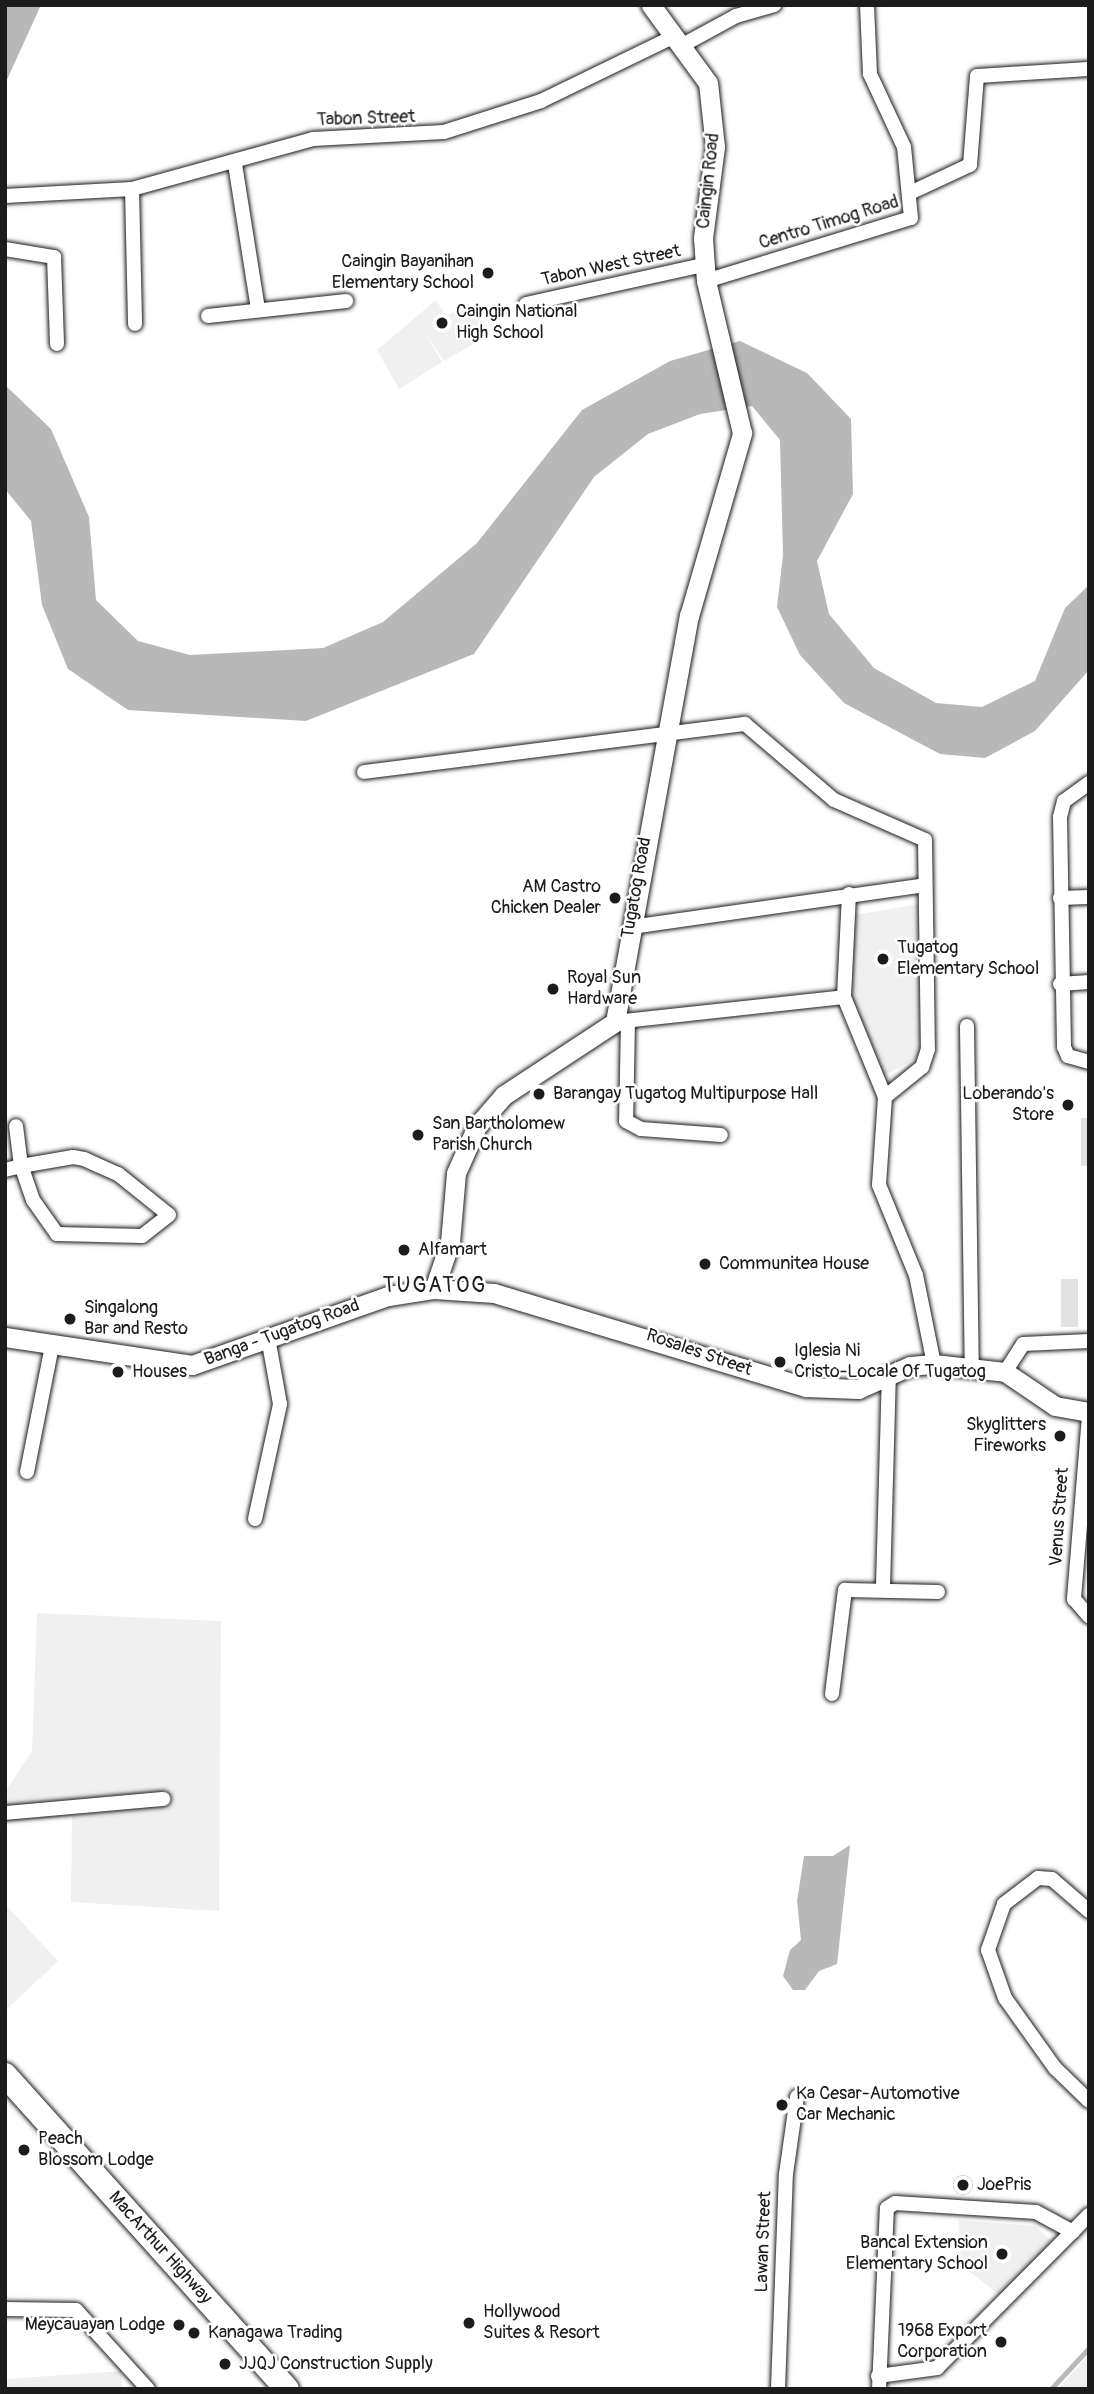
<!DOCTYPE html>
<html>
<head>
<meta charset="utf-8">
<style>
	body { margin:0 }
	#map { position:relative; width:1094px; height:2394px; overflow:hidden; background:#fff; font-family:Pangolin,sans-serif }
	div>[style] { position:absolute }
	.built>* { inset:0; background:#f0f0f0 }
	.green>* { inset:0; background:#e2e2e2; transform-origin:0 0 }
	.water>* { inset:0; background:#b8b8b8 }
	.round { border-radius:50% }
	.stream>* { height:4.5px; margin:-2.25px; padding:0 2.25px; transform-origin:2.25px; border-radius:2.25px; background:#b8b8b8 }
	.roads { filter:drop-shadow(0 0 2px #1c1c1c) drop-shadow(0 0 2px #1c1c1c) }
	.minor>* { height:14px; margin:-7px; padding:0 7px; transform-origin:7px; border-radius:7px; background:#fff }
	.tertiary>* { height:19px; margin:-9.5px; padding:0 9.5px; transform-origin:9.5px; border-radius:9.5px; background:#fff }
	.trunk>* { height:24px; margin:-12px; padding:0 12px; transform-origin:12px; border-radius:12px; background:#fff }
	.dots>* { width:19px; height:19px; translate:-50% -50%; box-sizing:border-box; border:4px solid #fff; border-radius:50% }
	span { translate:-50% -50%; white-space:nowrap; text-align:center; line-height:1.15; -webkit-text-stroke:5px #fff; paint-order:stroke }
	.street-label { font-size:18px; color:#1c1c1c }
	.poi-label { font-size:18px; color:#1c1c1c }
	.right { translate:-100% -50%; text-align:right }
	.left { translate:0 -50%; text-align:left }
	.quarter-label { font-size:21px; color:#1c1c1c; letter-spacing:2px }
	.frame { position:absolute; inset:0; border:7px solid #1c1c1c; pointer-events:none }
</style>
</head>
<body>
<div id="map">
	<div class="built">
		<div style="clip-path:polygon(436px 300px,446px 316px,469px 303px,488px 336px,444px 361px,424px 331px,442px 362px,399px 389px,377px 350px)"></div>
		<div style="clip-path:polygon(918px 904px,920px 1056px,873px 1082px,846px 1002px,849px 916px)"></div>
		<div style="clip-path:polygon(37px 1613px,221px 1621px,219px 1911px,71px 1902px,72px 1816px,5px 1822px,5px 1792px,32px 1751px)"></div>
		<div style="clip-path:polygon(5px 1904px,58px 1961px,5px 2011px)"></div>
		<div style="clip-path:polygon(959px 2220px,1035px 2226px,1054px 2243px,1001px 2296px,961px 2265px)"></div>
		<div style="clip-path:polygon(1089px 2354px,1089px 2389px,1058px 2389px)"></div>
		<div style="clip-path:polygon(121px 2371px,122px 2389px,5px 2389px,5px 2379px)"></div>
	</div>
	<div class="green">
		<div style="left:1081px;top:1118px;width:8px;height:48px"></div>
		<div style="left:1061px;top:1279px;width:17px;height:48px"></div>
	</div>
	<div class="water">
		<div style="clip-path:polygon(5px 5px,41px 5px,5px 84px)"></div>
		<div style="clip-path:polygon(740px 341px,807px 373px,851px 419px,853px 494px,817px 561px,829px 614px,874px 668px,936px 703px,982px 707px,1035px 681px,1065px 608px,1089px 585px,1089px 670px,1035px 731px,985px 758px,940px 754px,844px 703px,800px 655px,777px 607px,783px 555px,780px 440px,752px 406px,700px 414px,648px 434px,594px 477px,474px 654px,306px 721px,128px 710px,68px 669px,42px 605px,31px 521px,5px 489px,5px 385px,51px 429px,89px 517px,96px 600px,138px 641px,190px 655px,323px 648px,383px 622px,477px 543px,582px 410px,670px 361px)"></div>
		<div style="clip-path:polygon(850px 1845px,837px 1964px,819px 1971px,805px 1990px,793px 1990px,783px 1976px,790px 1950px,801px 1940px,797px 1901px,804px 1856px,833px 1856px)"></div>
		<div class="round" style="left:953px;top:2175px;width:20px;height:20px"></div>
	</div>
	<div class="stream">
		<div style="left:1051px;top:2389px;width:56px;rotate:-47.2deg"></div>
	</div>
	<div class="roads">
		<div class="minor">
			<div style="left:681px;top:46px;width:63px;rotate:-28.6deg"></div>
			<div style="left:736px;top:16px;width:40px;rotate:-16deg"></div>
			<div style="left:235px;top:164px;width:148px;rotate:81deg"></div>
			<div style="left:132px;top:189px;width:135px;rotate:88.7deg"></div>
			<div style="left:912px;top:192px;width:64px;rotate:-25deg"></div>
			<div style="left:970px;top:165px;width:89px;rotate:-85.5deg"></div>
			<div style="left:977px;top:76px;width:112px;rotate:-3.6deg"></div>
			<div style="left:5px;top:196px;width:127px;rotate:-3.2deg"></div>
			<div style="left:132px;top:189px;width:188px;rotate:-15.4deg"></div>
			<div style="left:313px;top:139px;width:131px;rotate:-3.1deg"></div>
			<div style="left:444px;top:132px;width:102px;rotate:-17.7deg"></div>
			<div style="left:541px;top:101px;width:147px;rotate:-25.9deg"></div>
			<div style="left:5px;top:249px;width:50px;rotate:9.3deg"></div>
			<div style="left:54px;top:257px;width:87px;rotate:88deg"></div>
			<div style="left:706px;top:281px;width:214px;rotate:-17.1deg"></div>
			<div style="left:911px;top:218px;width:71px;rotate:-95.6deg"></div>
			<div style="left:904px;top:147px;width:81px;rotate:-115deg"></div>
			<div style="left:870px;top:74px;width:69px;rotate:-92.5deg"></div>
			<div style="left:526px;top:304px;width:182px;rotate:-12.4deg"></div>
			<div style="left:208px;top:316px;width:139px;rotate:-6.2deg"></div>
			<div style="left:364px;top:772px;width:384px;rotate:-7.2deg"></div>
			<div style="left:745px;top:724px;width:117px;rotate:40.5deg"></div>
			<div style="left:834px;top:800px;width:99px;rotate:23.7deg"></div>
			<div style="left:925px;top:840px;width:209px;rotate:89.2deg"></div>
			<div style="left:928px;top:1049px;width:19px;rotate:108deg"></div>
			<div style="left:922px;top:1067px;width:48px;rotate:141deg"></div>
			<div style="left:885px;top:1097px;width:88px;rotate:93.9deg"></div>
			<div style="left:879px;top:1185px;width:97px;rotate:67.7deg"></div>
			<div style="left:916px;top:1275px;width:91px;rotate:78.6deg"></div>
			<div style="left:1089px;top:783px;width:31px;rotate:144deg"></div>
			<div style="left:1064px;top:801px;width:16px;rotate:104deg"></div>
			<div style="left:1060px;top:817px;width:230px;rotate:89deg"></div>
			<div style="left:1064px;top:1047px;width:10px;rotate:66deg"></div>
			<div style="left:1068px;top:1056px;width:22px;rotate:16deg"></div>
			<div style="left:849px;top:894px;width:103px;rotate:92.8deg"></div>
			<div style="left:844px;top:997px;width:108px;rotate:67.7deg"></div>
			<div style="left:1060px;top:898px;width:29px;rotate:-2deg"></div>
			<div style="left:631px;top:927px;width:297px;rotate:-8.1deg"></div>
			<div style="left:1060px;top:984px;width:29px;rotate:-4deg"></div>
			<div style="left:628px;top:1021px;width:100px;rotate:91.1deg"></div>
			<div style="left:626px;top:1121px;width:17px;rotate:28deg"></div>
			<div style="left:641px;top:1129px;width:80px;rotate:4.3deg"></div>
			<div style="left:615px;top:1022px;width:230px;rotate:-6.2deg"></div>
			<div style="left:967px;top:1026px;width:342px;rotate:89.2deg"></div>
			<div style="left:5px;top:1170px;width:16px;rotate:-14deg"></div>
			<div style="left:21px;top:1166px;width:53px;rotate:-9.8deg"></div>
			<div style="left:73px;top:1157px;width:11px;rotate:10deg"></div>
			<div style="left:84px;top:1159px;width:37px;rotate:24deg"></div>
			<div style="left:118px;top:1174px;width:65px;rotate:38.8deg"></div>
			<div style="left:169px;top:1215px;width:34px;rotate:142deg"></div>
			<div style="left:142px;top:1236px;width:85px;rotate:-178.7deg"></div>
			<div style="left:57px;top:1234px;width:42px;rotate:-125.2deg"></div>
			<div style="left:33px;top:1200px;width:36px;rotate:-109deg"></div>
			<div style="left:21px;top:1166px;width:40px;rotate:-97.1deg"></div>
			<div style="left:1005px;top:1372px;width:33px;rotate:-57deg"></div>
			<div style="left:1023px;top:1344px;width:66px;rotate:-2.6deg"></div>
			<div style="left:1089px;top:1416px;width:184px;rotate:94.7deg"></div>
			<div style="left:1074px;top:1599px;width:23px;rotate:49deg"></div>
			<div style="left:27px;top:1472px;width:128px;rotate:-78.8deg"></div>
			<div style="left:255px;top:1519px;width:118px;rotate:-77.7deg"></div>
			<div style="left:280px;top:1404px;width:67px;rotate:-100.3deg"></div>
			<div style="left:883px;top:1586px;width:209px;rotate:-88.4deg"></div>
			<div style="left:832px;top:1694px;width:105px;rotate:-82.9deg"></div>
			<div style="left:845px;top:1590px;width:93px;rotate:1.2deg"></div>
			<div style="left:5px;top:1813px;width:159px;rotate:-5.1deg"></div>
			<div style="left:1089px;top:1911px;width:49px;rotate:-139.1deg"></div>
			<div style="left:1052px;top:1879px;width:14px;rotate:-176deg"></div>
			<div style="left:1038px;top:1878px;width:43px;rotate:142.6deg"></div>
			<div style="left:1004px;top:1904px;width:49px;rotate:109.2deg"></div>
			<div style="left:988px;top:1950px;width:51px;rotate:70.5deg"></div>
			<div style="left:1005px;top:1998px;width:86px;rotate:54.5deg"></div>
			<div style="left:1055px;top:2068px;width:47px;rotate:44.1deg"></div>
			<div style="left:5px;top:2309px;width:71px;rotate:0.8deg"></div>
			<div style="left:76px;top:2310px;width:107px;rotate:47.7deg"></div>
			<div style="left:878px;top:2376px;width:60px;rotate:-7.7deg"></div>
			<div style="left:937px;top:2368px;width:216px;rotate:-45.2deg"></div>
			<div style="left:778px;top:2389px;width:215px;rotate:-87.9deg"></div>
			<div style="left:786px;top:2174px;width:78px;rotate:-81.9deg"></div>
			<div style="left:879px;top:2389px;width:181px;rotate:-87.5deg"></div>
			<div style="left:887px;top:2208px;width:9px;rotate:-32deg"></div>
			<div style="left:895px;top:2203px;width:141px;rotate:3.7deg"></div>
			<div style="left:1036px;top:2212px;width:42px;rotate:28.4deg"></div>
		</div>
		<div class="tertiary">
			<div style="left:434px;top:1289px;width:50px;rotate:-71.2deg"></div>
			<div style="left:450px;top:1242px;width:69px;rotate:-85deg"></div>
			<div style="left:456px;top:1173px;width:51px;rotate:-65.9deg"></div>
			<div style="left:477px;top:1126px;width:41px;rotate:-48.9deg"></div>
			<div style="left:504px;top:1095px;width:133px;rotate:-33.3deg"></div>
			<div style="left:615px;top:1022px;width:413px;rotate:-79.7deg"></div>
			<div style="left:689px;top:616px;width:191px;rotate:-73.8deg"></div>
			<div style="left:742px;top:433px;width:156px;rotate:-103.3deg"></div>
			<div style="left:706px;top:281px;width:43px;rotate:-94deg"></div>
			<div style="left:703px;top:238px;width:92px;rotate:-82.5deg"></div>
			<div style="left:715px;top:147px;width:64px;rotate:-96.2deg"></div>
			<div style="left:708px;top:83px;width:97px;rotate:-126.2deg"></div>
			<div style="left:5px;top:1337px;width:189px;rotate:8.5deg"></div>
			<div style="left:192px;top:1365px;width:208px;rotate:-19.4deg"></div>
			<div style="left:388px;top:1296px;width:47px;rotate:-8.7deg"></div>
			<div style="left:434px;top:1289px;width:60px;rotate:3.8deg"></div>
			<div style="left:494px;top:1293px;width:326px;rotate:16.8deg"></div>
			<div style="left:806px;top:1387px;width:52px;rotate:2.2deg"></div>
			<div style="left:858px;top:1389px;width:57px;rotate:-23.9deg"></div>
			<div style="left:910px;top:1366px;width:24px;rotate:-5deg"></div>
			<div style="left:934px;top:1364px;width:71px;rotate:6.4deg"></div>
			<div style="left:1005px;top:1372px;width:60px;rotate:34.2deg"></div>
			<div style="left:1055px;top:1406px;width:35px;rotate:10deg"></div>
		</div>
		<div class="trunk">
			<div style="left:5px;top:2075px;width:422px;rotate:48.1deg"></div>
		</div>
	</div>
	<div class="dots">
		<div style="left:488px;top:273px;background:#1c1c1c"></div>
		<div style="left:442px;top:323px;background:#1c1c1c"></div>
		<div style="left:615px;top:898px;background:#1c1c1c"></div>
		<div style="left:883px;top:959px;background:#1c1c1c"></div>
		<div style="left:553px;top:989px;background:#1c1c1c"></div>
		<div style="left:539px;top:1094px;background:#1c1c1c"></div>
		<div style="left:1068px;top:1105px;background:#1c1c1c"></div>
		<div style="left:418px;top:1135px;background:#1c1c1c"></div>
		<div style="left:404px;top:1250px;background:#1c1c1c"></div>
		<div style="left:705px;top:1264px;background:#1c1c1c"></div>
		<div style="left:70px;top:1319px;background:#1c1c1c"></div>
		<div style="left:780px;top:1362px;background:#1c1c1c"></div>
		<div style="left:118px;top:1372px;background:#1c1c1c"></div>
		<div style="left:1060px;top:1436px;background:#1c1c1c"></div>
		<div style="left:782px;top:2105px;background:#1c1c1c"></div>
		<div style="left:24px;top:2150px;background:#1c1c1c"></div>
		<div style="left:963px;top:2185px;background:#1c1c1c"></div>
		<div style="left:1002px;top:2254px;background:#1c1c1c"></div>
		<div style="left:469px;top:2323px;background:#1c1c1c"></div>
		<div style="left:179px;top:2325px;background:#1c1c1c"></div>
		<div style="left:194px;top:2333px;background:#1c1c1c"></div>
		<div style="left:1001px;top:2342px;background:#1c1c1c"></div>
		<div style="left:225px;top:2364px;background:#1c1c1c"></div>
	</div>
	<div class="street-label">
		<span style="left:366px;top:119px;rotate:-2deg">Tabon Street</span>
		<span style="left:709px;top:181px;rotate:-84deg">Caingin Road</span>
		<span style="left:829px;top:223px;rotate:-17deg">Centro Timog Road</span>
		<span style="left:611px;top:266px;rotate:-12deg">Tabon West Street</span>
		<span style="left:637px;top:888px;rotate:-80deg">Tugatog Road</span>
		<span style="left:282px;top:1333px;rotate:-20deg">Banga - Tugatog Road</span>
		<span style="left:699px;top:1353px;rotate:19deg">Rosales Street</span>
		<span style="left:1060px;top:1517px;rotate:-86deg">Venus Street</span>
		<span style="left:764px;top:2242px;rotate:-88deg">Lawan Street</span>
		<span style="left:160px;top:2248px;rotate:48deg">MacArthur Highway</span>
	</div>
	<div class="poi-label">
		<span class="right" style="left:474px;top:273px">Caingin Bayanihan<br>Elementary School</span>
		<span class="left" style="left:456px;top:323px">Caingin National<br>High School</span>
		<span class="right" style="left:601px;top:898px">AM Castro<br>Chicken Dealer</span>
		<span class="left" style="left:897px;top:959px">Tugatog<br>Elementary School</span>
		<span class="left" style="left:567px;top:989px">Royal Sun<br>Hardware</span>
		<span class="left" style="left:553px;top:1094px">Barangay Tugatog Multipurpose Hall</span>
		<span class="right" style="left:1054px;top:1105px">Loberando's<br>Store</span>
		<span class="left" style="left:432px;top:1135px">San Bartholomew<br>Parish Church</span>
		<span class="left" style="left:418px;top:1250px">Alfamart</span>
		<span class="left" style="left:719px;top:1264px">Communitea House</span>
		<span class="left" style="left:84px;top:1319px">Singalong<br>Bar and Resto</span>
		<span class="left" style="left:794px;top:1362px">Iglesia Ni<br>Cristo-Locale Of Tugatog</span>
		<span class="left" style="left:132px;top:1372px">Houses</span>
		<span class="right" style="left:1046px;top:1436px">Skyglitters<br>Fireworks</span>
		<span class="left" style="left:796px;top:2105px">Ka Cesar-Automotive<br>Car Mechanic</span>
		<span class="left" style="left:38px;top:2150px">Peach<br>Blossom Lodge</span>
		<span class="left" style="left:977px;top:2185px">JoePris</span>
		<span class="right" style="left:988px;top:2254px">Bancal Extension<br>Elementary School</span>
		<span class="left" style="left:483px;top:2323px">Hollywood<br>Suites &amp; Resort</span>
		<span class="right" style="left:165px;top:2325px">Meycauayan Lodge</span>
		<span class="right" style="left:987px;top:2342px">1968 Export<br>Corporation</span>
		<span class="left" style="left:208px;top:2333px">Kanagawa Trading</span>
		<span class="left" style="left:239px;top:2364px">JJQJ Construction Supply</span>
	</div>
	<div class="quarter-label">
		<span style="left:435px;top:1286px">TUGATOG</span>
	</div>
	<div class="frame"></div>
</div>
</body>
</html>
